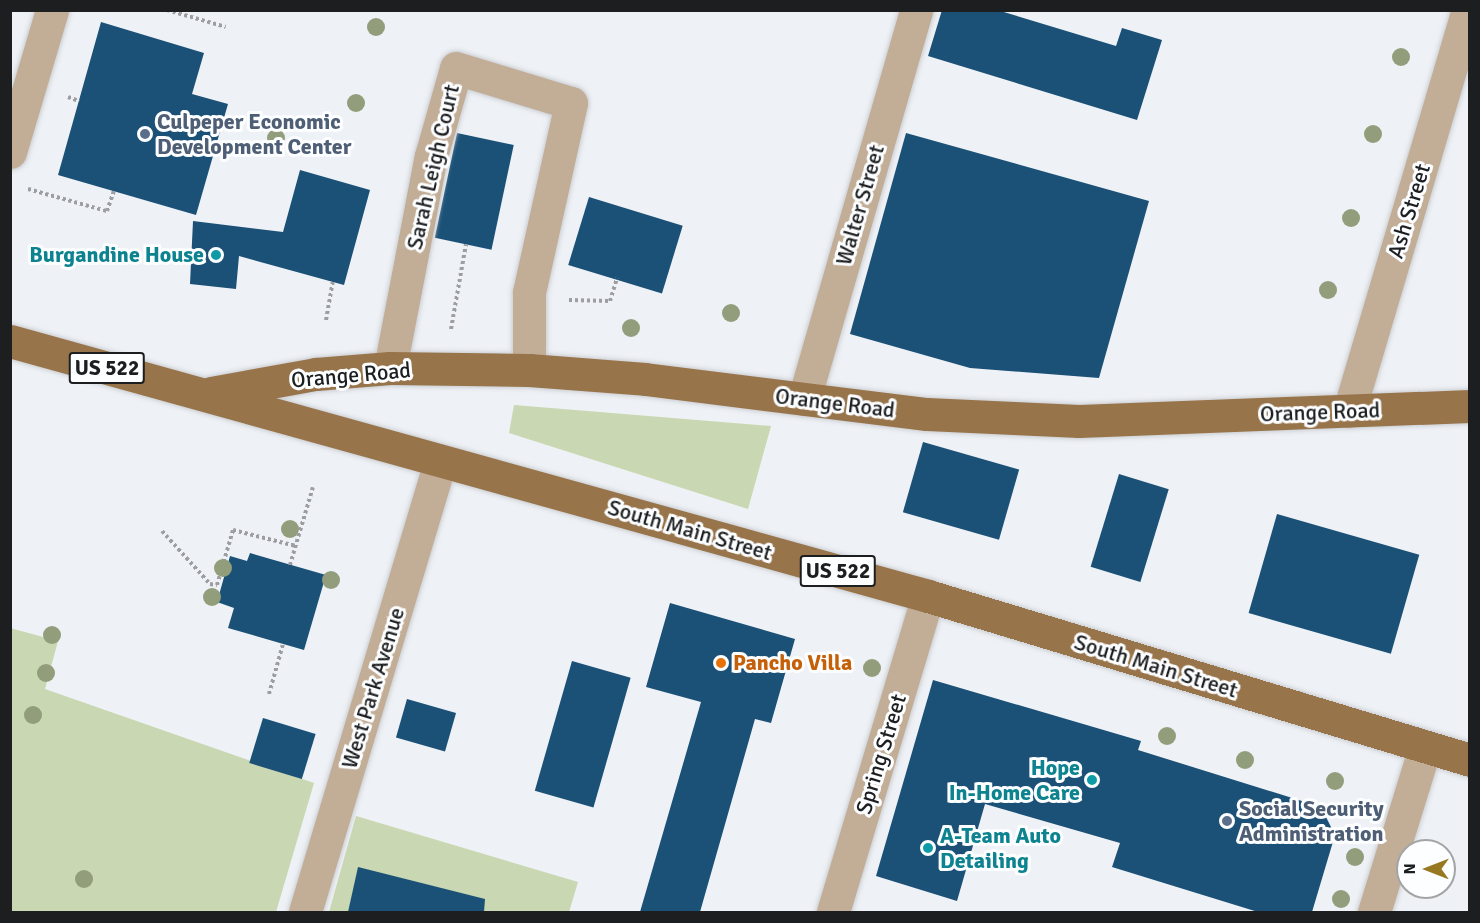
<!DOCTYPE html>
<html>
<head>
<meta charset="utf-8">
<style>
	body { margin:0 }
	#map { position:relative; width:1480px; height:923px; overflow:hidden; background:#eef1f5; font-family:Signika,sans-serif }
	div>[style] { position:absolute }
	.green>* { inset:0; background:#c9d7b2 }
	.building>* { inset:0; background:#1b5177; transform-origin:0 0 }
	.path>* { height:4px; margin-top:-2px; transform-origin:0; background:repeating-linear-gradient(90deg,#9c9ea1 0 3px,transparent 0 6px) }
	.roads { filter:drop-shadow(0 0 2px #cccfd3) drop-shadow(0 0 2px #cccfd3) }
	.minor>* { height:33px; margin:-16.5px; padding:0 16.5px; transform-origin:16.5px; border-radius:16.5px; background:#c2ad97 }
	.major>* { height:33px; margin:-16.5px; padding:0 16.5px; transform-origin:16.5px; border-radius:16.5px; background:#98744b }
	.trees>* { width:18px; height:18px; margin:-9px; border-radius:50%; background:#929d7b }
	.dots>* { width:16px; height:16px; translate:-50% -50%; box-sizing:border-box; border:3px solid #fdfeff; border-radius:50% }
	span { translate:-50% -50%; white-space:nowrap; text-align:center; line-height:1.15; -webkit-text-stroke:6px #fdfeff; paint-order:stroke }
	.shield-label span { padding:2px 4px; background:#fdfeff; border:2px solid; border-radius:4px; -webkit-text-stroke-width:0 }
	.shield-label { font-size:21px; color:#1c1e1f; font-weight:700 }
	.service-label { font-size:22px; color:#4e5e75; font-weight:700 }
	.left { translate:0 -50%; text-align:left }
	.street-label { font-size:22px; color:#1c1e1f }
	.culture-label { font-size:22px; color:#0d838f; font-weight:700 }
	.right { translate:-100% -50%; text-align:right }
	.food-label { font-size:22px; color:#c56008; font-weight:700 }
	.frame { position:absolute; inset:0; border:12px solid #1c1e1f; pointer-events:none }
	.north { position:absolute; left:1396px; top:839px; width:60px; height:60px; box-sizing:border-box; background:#fdfeff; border:2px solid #a3a4a5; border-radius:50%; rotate:270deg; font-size:16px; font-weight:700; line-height:24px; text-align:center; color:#1c1e1f }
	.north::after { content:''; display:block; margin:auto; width:21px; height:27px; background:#987821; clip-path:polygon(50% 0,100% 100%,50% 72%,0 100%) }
</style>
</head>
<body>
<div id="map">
	<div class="green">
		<div style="clip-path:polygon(514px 405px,771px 426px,748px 509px,509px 433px)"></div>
		<div style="clip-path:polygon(10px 628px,58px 641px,45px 689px,314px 783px,276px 912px,11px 912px)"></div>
		<div style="clip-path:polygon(356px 816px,578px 882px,569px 912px,329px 912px)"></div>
	</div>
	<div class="building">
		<div style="clip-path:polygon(942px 10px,997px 10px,1116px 46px,1122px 28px,1162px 40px,1137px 120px,928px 56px)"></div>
		<div style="clip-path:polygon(101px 22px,204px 53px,192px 94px,228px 104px,196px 215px,58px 175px)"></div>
		<div style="left:457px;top:133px;width:58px;height:107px;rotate:12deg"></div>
		<div style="clip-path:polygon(906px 133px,1149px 201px,1099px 378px,970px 368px,850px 334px)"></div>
		<div style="clip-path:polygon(300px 170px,370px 190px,344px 285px,239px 256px,236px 289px,190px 284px,193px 221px,283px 232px)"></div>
		<div style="left:589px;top:197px;width:98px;height:71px;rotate:17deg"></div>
		<div style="left:923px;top:442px;width:100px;height:73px;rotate:16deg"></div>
		<div style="left:1119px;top:474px;width:52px;height:97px;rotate:17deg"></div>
		<div style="left:1277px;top:514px;width:148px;height:103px;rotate:16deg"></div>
		<div style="clip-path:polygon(250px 553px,326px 575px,304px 650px,228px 628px,234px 608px,217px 602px,230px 556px,247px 561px)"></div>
		<div style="clip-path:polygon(670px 603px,795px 639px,771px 723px,755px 719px,700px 912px,640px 912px,701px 702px,646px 687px)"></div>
		<div style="left:572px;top:661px;width:61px;height:135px;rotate:16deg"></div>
		<div style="clip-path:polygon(933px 680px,1141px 741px,1138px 750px,1321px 807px,1335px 835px,1312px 912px,1258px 912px,1112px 867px,1120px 843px,985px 804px,957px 901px,876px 876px)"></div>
		<div style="left:407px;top:699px;width:51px;height:40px;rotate:16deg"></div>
		<div style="left:263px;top:718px;width:55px;height:47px;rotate:17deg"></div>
		<div style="clip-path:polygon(358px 867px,485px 899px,484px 912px,348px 912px)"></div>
	</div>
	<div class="path">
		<div style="left:167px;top:10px;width:61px;rotate:16.1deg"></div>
		<div style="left:68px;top:97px;width:12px;rotate:20deg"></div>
		<div style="left:28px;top:189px;width:82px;rotate:15.6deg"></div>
		<div style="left:107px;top:211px;width:21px;rotate:-71deg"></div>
		<div style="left:569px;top:300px;width:41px;rotate:1.4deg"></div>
		<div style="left:610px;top:301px;width:24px;rotate:-73deg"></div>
		<div style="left:326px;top:320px;width:39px;rotate:-80deg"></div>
		<div style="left:451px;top:329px;width:86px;rotate:-80deg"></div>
		<div style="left:162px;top:531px;width:72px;rotate:47.8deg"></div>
		<div style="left:210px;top:584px;width:7px;rotate:8deg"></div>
		<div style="left:217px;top:585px;width:57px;rotate:-73.8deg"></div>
		<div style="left:233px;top:530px;width:65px;rotate:14.3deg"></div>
		<div style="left:290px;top:565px;width:81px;rotate:-73.6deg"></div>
		<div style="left:269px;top:694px;width:52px;rotate:-74.4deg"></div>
	</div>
	<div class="roads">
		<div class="minor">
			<div style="left:10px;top:152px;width:148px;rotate:-73.5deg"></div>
			<div style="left:390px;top:368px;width:216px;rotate:-79.1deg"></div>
			<div style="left:431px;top:156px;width:91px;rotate:-74.1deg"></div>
			<div style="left:456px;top:68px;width:120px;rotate:16.9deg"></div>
			<div style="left:571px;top:103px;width:195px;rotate:102.5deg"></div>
			<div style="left:529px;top:293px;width:77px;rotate:90deg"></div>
			<div style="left:804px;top:399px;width:405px;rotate:-73.9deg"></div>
			<div style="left:1349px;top:411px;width:418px;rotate:-73.5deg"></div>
			<div style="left:305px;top:912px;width:469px;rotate:-73.3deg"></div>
			<div style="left:833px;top:912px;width:330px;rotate:-73.3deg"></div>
			<div style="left:1374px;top:912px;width:173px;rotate:-72.8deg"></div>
		</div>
		<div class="major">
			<div style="left:10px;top:341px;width:953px;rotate:15.52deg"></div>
			<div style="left:928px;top:596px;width:566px;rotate:16.83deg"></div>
			<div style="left:211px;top:393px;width:107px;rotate:-10.3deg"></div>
			<div style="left:316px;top:374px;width:74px;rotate:-4.6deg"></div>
			<div style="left:390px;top:368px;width:139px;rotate:0.8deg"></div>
			<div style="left:529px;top:370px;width:116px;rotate:4.4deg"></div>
			<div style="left:645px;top:379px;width:284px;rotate:7.1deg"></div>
			<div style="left:927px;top:414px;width:152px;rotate:2.6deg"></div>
			<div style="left:1079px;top:421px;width:391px;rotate:-2.2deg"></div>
		</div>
	</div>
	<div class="trees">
		<div style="left:376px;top:27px"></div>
		<div style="left:1401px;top:57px"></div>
		<div style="left:356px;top:103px"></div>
		<div style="left:1373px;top:134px"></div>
		<div style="left:276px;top:138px"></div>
		<div style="left:1351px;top:218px"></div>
		<div style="left:1328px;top:290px"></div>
		<div style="left:731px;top:313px"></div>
		<div style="left:631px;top:328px"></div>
		<div style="left:290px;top:529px"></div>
		<div style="left:223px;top:568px"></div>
		<div style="left:331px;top:580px"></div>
		<div style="left:212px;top:597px"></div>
		<div style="left:52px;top:635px"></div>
		<div style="left:872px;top:668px"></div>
		<div style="left:46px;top:673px"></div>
		<div style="left:33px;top:715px"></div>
		<div style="left:1167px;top:736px"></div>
		<div style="left:1245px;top:760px"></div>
		<div style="left:1335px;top:781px"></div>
		<div style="left:1355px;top:857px"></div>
		<div style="left:84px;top:879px"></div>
		<div style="left:1341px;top:899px"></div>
	</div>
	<div class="dots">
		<div style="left:145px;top:134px;background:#5c6f8a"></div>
		<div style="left:216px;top:255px;background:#0f9aa8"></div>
		<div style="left:721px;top:663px;background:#e8710a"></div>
		<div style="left:1092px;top:780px;background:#0f9aa8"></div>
		<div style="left:1227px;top:821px;background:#5c6f8a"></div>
		<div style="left:928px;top:848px;background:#0f9aa8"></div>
	</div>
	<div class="shield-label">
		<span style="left:107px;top:368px">US 522</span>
		<span style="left:838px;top:571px">US 522</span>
	</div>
	<div class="service-label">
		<span class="left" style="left:157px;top:134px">Culpeper Economic<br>Development Center</span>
		<span class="left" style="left:1239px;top:821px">Social Security<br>Administration</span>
	</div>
	<div class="street-label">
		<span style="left:433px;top:167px;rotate:-77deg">Sarah Leigh Court</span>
		<span style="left:860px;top:205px;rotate:-74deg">Walter Street</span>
		<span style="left:1409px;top:211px;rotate:-73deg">Ash Street</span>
		<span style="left:351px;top:375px;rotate:-5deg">Orange Road</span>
		<span style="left:835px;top:403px;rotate:7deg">Orange Road</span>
		<span style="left:1320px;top:412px;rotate:-2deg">Orange Road</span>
		<span style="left:690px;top:530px;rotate:16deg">South Main Street</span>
		<span style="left:1156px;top:666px;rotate:17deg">South Main Street</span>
		<span style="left:373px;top:688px;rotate:-73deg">West Park Avenue</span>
		<span style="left:881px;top:754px;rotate:-73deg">Spring Street</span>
	</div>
	<div class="culture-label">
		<span class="right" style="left:204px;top:255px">Burgandine House</span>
		<span class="right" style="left:1080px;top:780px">Hope<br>In-Home Care</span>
		<span class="left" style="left:940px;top:848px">A-Team Auto<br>Detailing</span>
	</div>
	<div class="food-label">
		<span class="left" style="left:733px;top:663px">Pancho Villa</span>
	</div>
	<div class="frame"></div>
	<div class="north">N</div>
</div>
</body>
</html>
